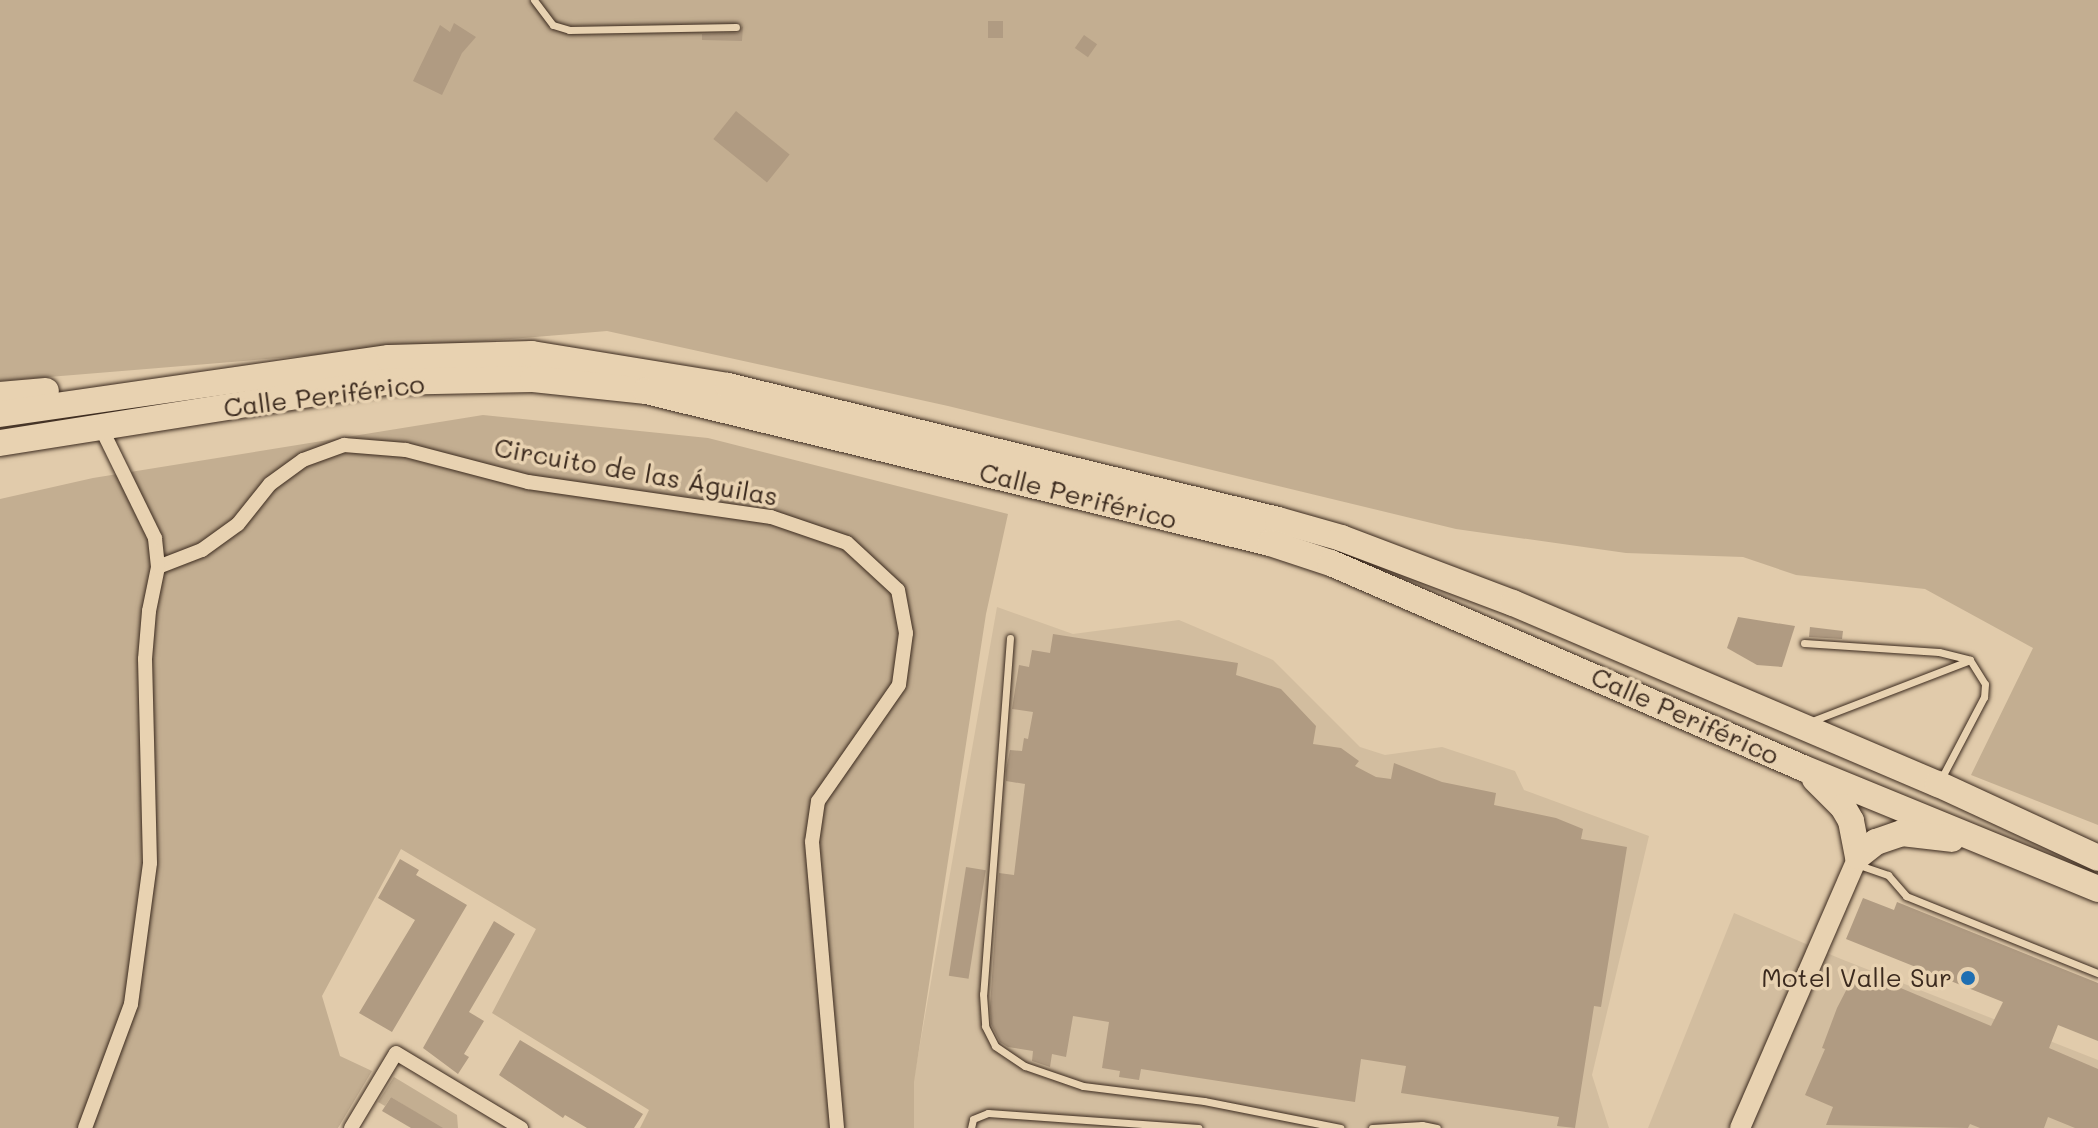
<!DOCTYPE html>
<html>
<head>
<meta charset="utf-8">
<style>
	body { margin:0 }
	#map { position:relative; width:2098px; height:1128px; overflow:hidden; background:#e1cbab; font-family:Mali,sans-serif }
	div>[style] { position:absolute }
	.built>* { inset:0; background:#d2bd9f }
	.green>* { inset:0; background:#c3ae91 }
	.building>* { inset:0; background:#b09b82; transform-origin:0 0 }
	.roads { filter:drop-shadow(0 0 2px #3b2a1e) drop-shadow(0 0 2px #3b2a1e) }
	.lane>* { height:7px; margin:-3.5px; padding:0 3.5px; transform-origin:3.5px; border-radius:3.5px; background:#e8d2b1 }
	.street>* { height:14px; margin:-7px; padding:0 7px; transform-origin:7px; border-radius:7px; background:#e8d2b1 }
	.secondary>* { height:20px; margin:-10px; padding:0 10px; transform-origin:10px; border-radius:10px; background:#e8d2b1 }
	.highway>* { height:26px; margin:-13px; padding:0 13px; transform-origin:13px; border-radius:13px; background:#e8d2b1 }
	.dots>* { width:22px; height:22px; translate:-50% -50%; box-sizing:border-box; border:4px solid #e8d2b1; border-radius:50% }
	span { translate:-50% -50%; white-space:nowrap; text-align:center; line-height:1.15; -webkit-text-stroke:7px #e8d2b1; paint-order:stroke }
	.street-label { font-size:26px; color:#3b2a1e }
	.poi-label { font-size:26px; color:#3b2a1e }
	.right { translate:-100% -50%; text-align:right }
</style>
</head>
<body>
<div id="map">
	<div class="built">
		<div style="clip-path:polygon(997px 607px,1073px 634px,1179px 620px,1273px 660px,1360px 747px,1385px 755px,1442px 747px,1515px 771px,1524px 790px,1649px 836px,1592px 1075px,1609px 1128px,914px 1128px,913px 1084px)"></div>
		<div style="clip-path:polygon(1734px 913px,1841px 959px,2098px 1060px,2098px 1128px,1648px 1128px)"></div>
	</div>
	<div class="green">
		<div style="clip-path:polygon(0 0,2098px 0,2098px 825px,1971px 775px,2033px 648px,1925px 589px,1796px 575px,1743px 557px,1626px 553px,1456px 529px,948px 406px,607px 331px,0 381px)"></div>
		<div style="clip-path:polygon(483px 415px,708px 438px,1008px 514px,986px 614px,914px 1082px,914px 1128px,640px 1128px,649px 1110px,492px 1013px,536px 929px,401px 849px,322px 996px,340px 1056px,372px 1071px,338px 1128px,0 1128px,0 499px,93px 478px)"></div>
		<div style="clip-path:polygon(394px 1077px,457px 1115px,458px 1128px,441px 1128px,391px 1097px,385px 1106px,378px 1102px)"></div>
	</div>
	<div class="building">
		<div style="left:988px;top:21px;width:15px;height:17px"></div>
		<div style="clip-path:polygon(454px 23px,476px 37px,462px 53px,442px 95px,413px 81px,440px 25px,450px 32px)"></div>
		<div style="clip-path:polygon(743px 26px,742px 41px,702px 40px,702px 34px,737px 33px)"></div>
		<div style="left:1084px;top:35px;width:16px;height:16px;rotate:35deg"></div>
		<div style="left:736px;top:111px;width:69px;height:36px;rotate:39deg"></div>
		<div style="clip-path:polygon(1738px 617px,1795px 626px,1782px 667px,1757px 665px,1727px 648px)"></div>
		<div style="clip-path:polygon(1810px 627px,1843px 631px,1842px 639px,1809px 637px)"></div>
		<div style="clip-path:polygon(1053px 634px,1238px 663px,1236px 675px,1281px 689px,1316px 726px,1313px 744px,1341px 748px,1359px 761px,1355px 766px,1376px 777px,1391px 779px,1394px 763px,1442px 782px,1496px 793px,1494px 805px,1556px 818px,1583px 829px,1581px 839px,1627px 847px,1601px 1007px,1594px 1006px,1575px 1128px,1557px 1126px,1559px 1117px,1401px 1093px,1406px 1066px,1361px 1059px,1355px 1102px,1141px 1069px,1139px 1080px,1119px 1077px,1120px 1071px,1102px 1068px,1109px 1022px,1073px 1016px,1066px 1057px,1052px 1054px,1050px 1067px,1032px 1061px,1033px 1051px,1008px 1047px,1000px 1042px,991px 1024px,990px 1007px,999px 873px,1014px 875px,1025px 784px,1006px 781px,1006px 770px,1010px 750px,1022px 751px,1024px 738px,1028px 739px,1033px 712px,1012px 709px,1019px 665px,1029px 667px,1032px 650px,1050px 653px)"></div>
		<div style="clip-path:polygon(400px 859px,419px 870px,416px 875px,467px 905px,392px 1032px,359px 1013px,415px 920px,378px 898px)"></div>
		<div style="left:966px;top:867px;width:20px;height:110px;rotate:9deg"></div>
		<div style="clip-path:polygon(1863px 898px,1894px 910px,1897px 902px,2098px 983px,2098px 1041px,2058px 1025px,2049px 1048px,2098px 1069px,2098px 1128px,2075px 1128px,2048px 1117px,2044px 1128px,1980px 1128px,1970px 1124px,1968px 1128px,1826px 1125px,1833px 1107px,1805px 1095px,1825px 1049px,1822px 1048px,1837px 1008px,1852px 979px,1861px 982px,1865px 973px,1991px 1026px,2003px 1002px,1846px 939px)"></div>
		<div style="clip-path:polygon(494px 921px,515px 934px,469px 1012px,484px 1021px,464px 1054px,469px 1057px,458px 1074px,423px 1048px)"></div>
		<div style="clip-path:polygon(520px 1040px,643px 1114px,634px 1128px,587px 1128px,565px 1115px,563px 1118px,499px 1075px)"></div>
		<div style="clip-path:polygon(391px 1097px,443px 1128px,411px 1128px,382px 1111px)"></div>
	</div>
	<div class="roads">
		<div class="lane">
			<div style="left:534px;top:0;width:31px;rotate:53deg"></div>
			<div style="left:553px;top:25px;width:17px;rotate:17deg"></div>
			<div style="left:569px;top:30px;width:167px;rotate:-1deg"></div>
			<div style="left:1010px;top:638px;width:357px;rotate:94.3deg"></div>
			<div style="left:983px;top:994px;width:32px;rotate:86deg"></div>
			<div style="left:985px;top:1026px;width:22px;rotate:63deg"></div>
			<div style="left:995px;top:1046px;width:36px;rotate:34deg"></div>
			<div style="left:1025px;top:1066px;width:61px;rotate:19deg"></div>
			<div style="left:1083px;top:1086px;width:122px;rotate:7.1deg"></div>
			<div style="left:1204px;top:1101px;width:139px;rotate:11.2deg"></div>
			<div style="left:1804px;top:643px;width:135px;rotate:3.8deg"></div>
			<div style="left:1939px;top:652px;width:32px;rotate:14deg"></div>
			<div style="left:1970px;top:660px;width:28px;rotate:58deg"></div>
			<div style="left:1985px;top:684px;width:13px;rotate:94deg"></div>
			<div style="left:1984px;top:697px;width:93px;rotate:117.7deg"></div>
			<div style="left:1812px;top:721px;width:169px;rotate:-21.1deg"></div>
			<div style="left:1859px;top:865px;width:31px;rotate:19deg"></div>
			<div style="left:1888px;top:875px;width:28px;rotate:49deg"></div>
			<div style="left:1906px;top:896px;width:207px;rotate:21.9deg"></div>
			<div style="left:971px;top:1128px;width:9px;rotate:-77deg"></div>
			<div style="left:973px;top:1119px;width:16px;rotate:-22deg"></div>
			<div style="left:988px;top:1113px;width:211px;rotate:4.1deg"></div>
			<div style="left:1372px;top:1128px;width:50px;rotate:-3.4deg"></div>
			<div style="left:1422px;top:1125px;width:15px;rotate:11deg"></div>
		</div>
		<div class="street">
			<div style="left:158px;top:567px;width:47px;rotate:-21.1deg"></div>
			<div style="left:202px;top:550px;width:44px;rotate:-35.8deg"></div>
			<div style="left:238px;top:524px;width:51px;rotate:-51.3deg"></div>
			<div style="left:270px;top:484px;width:41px;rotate:-36deg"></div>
			<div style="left:303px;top:460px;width:44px;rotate:-20.1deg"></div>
			<div style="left:344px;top:445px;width:62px;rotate:4.6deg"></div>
			<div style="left:406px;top:450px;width:126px;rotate:14.7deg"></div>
			<div style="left:528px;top:482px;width:246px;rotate:8.2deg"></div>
			<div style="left:771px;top:517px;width:80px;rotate:18.9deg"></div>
			<div style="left:847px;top:543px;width:69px;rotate:42.7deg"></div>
			<div style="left:898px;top:590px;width:44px;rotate:79.5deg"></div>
			<div style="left:906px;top:633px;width:52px;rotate:97.7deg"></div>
			<div style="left:899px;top:685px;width:141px;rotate:124.9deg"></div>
			<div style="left:818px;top:801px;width:41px;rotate:98.3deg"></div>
			<div style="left:812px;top:842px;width:287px;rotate:85deg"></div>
			<div style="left:85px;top:1128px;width:132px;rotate:-69.6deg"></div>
			<div style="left:131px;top:1004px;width:142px;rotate:-82.3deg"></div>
			<div style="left:150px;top:863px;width:204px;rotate:-91.4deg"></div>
			<div style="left:145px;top:659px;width:48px;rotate:-85.2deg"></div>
			<div style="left:149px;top:611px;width:45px;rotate:-78.4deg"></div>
			<div style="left:158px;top:567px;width:29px;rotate:-96deg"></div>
			<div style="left:155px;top:538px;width:123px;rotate:-116.1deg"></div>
			<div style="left:351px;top:1128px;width:87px;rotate:-59deg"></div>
			<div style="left:396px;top:1053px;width:146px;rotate:31deg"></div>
		</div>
		<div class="secondary">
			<div style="left:1740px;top:1128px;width:296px;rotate:-66.5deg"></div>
		</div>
		<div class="highway">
			<div style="left:0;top:395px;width:46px;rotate:-5deg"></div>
			<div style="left:0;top:414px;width:393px;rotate:-8.2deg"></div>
			<div style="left:389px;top:358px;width:143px;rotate:-1.6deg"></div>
			<div style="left:532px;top:354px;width:199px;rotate:9.3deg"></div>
			<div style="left:728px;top:386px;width:566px;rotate:13.69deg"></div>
			<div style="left:1278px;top:520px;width:66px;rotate:15.9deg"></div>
			<div style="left:1341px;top:538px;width:184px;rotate:20.7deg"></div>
			<div style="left:1513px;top:603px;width:462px;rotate:23.1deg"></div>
			<div style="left:1938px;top:784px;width:176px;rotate:24.8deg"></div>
			<div style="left:0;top:443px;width:391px;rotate:-9deg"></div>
			<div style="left:386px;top:382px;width:147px;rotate:-1.2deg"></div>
			<div style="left:533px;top:379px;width:114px;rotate:6.1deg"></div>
			<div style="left:646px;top:391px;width:642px;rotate:13.69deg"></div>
			<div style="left:1270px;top:543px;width:64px;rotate:18.2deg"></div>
			<div style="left:1331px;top:563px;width:515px;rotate:23.48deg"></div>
			<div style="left:1803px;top:768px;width:319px;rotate:22.3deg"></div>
			<div style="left:1815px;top:779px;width:40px;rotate:45deg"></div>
			<div style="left:1843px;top:807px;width:16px;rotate:60deg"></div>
			<div style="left:1851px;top:821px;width:36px;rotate:79deg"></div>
			<div style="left:1858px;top:856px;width:23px;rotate:-38deg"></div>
			<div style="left:1876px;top:842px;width:28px;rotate:-19deg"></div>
			<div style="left:1902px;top:833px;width:50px;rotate:6.8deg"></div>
		</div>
	</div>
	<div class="dots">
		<div style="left:1968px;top:978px;background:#1f6fb2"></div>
	</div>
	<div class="street-label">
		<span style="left:324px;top:396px;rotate:-7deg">Calle Periférico</span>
		<span style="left:636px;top:472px;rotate:10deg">Circuito de las Águilas</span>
		<span style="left:1078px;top:496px;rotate:14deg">Calle Periférico</span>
		<span style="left:1685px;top:716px;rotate:24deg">Calle Periférico</span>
	</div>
	<div class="poi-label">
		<span class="right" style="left:1952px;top:978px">Motel Valle Sur</span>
	</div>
</div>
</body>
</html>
